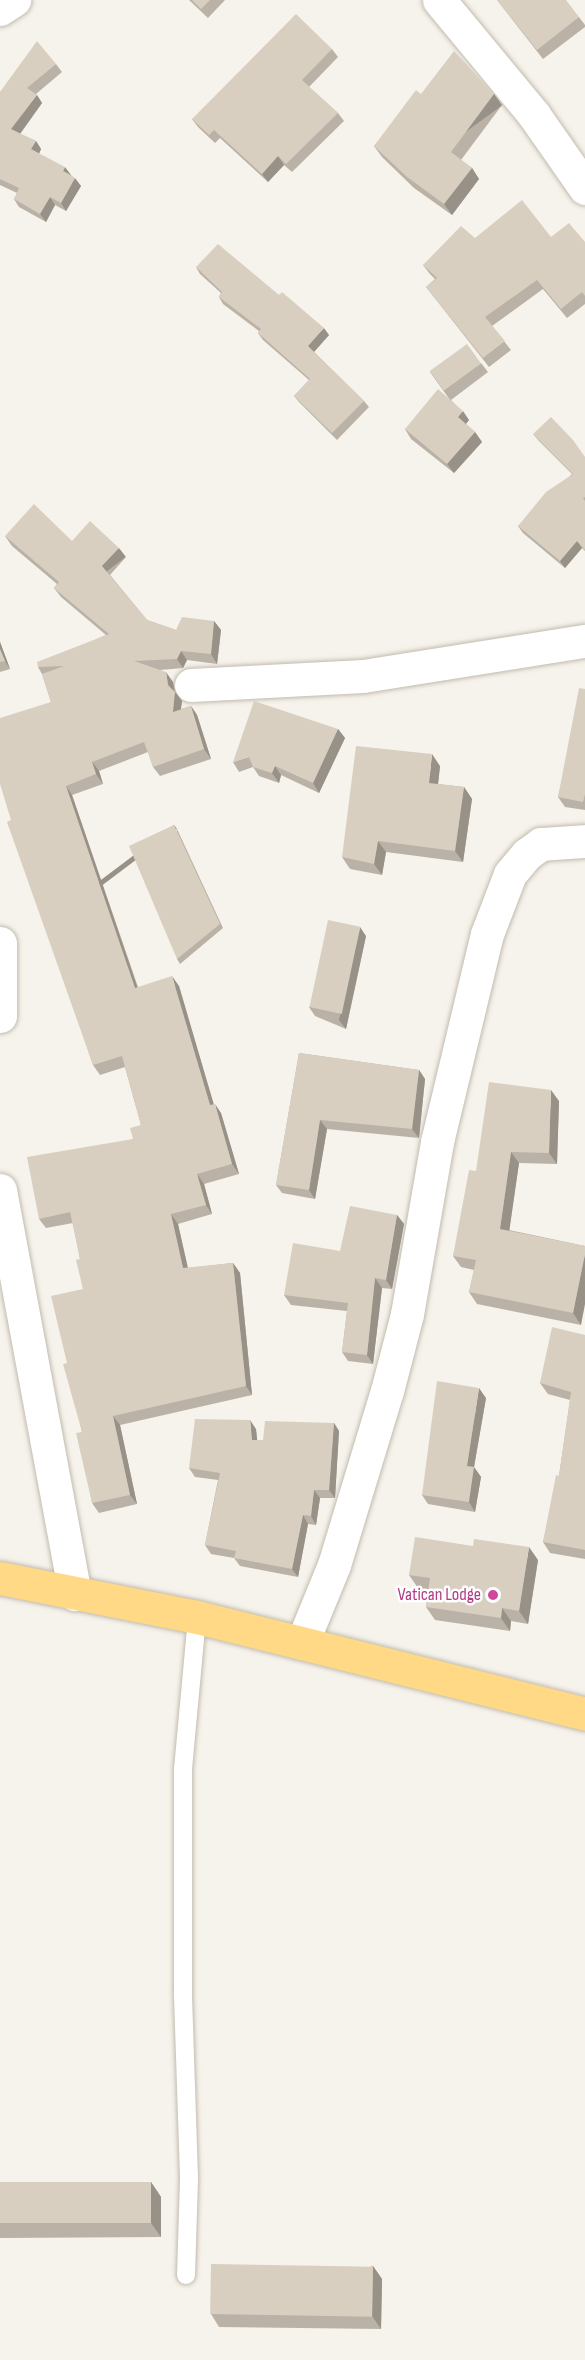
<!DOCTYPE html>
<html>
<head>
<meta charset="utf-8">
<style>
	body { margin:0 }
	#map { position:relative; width:585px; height:2360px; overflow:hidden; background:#f6f3ec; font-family:"Sofia Sans Condensed",sans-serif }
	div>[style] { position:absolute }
	.roads { filter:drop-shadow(0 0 2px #c2bbae) drop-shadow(0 0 2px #c2bbae) }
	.service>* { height:18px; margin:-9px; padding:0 9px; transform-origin:9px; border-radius:9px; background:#fff }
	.minor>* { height:33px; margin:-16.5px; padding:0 16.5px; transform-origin:16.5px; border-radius:16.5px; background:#fff }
	.trunk>* { height:33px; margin:-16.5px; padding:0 16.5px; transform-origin:16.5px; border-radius:16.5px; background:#ffd985 }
	.wall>* { inset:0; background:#bab2a6 }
	.shaded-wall>* { inset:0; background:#979187; transform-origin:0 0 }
	.building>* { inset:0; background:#d8cfc1; transform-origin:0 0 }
	.dots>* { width:16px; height:16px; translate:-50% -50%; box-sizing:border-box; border:3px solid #fff; border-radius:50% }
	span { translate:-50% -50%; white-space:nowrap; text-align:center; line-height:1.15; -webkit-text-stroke:5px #fff; paint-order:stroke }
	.hotel-label { font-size:18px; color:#b23c85 }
	.right { translate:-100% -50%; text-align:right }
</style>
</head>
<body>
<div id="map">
	<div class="roads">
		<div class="service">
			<div style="left:186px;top:2275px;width:98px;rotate:-88.2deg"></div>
			<div style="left:189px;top:2177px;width:185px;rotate:-91.9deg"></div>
			<div style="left:183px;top:1992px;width:223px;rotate:-90deg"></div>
			<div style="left:183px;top:1769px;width:153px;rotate:-84.7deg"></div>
		</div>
		<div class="minor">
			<div style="left:439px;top:0;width:149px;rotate:50.4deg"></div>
			<div style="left:534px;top:115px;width:89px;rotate:55.1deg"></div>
			<div style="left:0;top:9px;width:17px;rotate:-33deg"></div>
			<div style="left:191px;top:685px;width:172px;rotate:-3deg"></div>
			<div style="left:363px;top:676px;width:225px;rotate:-9deg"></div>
			<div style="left:0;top:943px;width:73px;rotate:90deg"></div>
			<div style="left:0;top:1190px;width:411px;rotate:79.5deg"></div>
			<div style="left:302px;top:1643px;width:84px;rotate:-67.7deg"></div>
			<div style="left:334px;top:1565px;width:182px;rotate:-73.1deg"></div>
			<div style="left:387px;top:1391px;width:80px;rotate:-75.4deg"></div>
			<div style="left:407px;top:1314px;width:175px;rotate:-80.1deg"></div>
			<div style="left:437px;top:1142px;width:214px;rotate:-76.5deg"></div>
			<div style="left:487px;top:934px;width:64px;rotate:-69deg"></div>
			<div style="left:510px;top:874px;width:26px;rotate:-50deg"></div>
			<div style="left:527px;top:854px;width:17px;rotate:-36deg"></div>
			<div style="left:541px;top:844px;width:44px;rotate:-3.9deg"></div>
		</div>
		<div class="trunk">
			<div style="left:0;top:1578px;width:201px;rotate:11.2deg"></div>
			<div style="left:197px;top:1617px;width:400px;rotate:14deg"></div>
		</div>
	</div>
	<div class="wall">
		<div style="clip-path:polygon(189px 0,225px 0,208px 18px)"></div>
		<div style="clip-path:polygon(497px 0,579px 17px,585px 25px,585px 27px,543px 59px)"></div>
		<div style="clip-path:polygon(332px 49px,338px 57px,309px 87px,338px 113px,344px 121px,292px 172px,284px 165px,268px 182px,220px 138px,215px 143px,198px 127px,192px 119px)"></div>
		<div style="clip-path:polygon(56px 64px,62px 72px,36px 94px,42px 103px,20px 134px,36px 141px,41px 149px,39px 154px,71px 175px,81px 186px,66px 211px,55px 205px,46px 222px,19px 207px,14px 199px,17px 193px,0 185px,0 92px)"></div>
		<div style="clip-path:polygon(421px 94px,494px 94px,502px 105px,461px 160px,472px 168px,479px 179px,452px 215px,414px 188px,382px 157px,374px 146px)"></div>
		<div style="clip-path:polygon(551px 237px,585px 242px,585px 304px,567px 318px,543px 289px,492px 326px,511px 350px,489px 367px,426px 287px,435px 279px,430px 274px,423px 265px,475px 238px)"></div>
		<div style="clip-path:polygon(196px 267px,329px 335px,314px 352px,364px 401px,369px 407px,337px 440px,299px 402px,294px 396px,309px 380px,263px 340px,258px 333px,259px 331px,223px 304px,219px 297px,221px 293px,200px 274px)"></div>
		<div style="clip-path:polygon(481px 363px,488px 372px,451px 400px,469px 420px,466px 424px,475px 432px,482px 442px,454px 473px,411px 439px,405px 429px,450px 400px,430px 372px)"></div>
		<div style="clip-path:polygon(533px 434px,585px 457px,585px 551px,582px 548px,565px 568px,523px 533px,518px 526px,572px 474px,539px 441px)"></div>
		<div style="clip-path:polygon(5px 536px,72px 541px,126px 557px,110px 575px,147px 620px,176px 630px,214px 621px,221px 630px,217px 664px,187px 660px,183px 668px,160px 670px,173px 682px,175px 691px,182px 701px,181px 709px,191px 706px,197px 715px,211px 759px,160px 776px,153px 767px,148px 752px,99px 771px,103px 784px,72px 795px,138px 987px,179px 986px,213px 1104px,221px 1113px,239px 1174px,204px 1184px,212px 1214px,178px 1224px,188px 1268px,233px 1263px,240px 1273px,252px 1395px,120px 1425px,137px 1504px,99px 1513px,92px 1503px,82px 1432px,67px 1363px,83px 1289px,80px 1259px,73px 1223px,46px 1228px,39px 1219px,133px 1139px,141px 1125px,125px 1067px,100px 1075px,93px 1065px,11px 820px,51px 702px,42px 674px,38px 667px,106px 635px,61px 597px,54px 588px,57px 584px,12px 546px)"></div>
		<div style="clip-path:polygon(0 642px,10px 669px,0 672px)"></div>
		<div style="clip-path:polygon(585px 689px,585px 810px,565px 807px,558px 797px)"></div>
		<div style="clip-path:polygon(338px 729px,345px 738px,319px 793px,281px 775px,279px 783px,259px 776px,253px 767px,239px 772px,233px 762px)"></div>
		<div style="clip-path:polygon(440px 766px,438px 784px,464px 787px,472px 799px,463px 862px,386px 852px,382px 875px,350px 869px,342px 857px)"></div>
		<div style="clip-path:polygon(177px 829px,223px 928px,180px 964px,177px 959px)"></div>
		<div style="clip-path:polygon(366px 936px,346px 1029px,315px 1016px,309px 1007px)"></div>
		<div style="clip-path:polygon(299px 1053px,419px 1070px,425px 1079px,419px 1138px,327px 1129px,315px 1199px,282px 1193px,276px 1185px)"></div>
		<div style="clip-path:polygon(559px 1101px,557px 1164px,519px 1163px,509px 1230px,585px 1246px,581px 1325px,477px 1304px,469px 1292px,474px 1270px,461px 1267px,453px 1256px,476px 1171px)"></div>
		<div style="clip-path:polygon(397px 1215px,404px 1224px,392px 1289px,382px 1288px,373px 1364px,348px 1361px,342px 1352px,347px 1311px,291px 1305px,284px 1295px,340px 1251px)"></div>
		<div style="clip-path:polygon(585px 1335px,585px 1559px,550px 1553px,543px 1542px,559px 1476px,570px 1400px,548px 1394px,540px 1383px)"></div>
		<div style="clip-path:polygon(486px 1398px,474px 1467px,481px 1477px,475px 1512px,428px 1504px,422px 1495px)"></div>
		<div style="clip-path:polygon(334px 1423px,339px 1431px,335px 1498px,320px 1498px,316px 1525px,308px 1524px,298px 1577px,240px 1566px,234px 1558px,211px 1554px,205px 1545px,218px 1480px,195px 1477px,189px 1468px,256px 1429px,257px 1440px,263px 1440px)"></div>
		<div style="clip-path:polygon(538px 1560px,528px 1624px,511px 1621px,510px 1631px,435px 1620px,426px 1607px,429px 1590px,418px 1588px,409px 1575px)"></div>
		<div style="clip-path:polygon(151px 2182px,161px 2197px,161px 2237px,0 2238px,0 2183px)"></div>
		<div style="clip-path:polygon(373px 2266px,382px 2279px,381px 2329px,219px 2327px,211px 2314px)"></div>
	</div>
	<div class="shaded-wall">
		<div style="left:494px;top:94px;width:14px;height:72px;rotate:54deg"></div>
		<div style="clip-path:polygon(37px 95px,42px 103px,17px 138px,11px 129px)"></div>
		<div style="clip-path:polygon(36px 141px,41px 149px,37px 158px,31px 149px)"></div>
		<div style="clip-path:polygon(278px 156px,284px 165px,268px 182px,262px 174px)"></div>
		<div style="clip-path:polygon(65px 167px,71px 175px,63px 171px)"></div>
		<div style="clip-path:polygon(472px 168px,479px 179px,452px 215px,444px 204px)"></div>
		<div style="clip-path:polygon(75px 178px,81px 186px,66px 211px,61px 203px)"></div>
		<div style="clip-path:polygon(50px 197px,55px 205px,46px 222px,40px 214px)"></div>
		<div style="clip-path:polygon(324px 328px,329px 335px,313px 353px,308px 346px)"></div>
		<div style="clip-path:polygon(463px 411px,469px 420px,464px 426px,458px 417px)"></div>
		<div style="clip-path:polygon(475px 432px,482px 442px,454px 473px,447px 464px)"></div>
		<div style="clip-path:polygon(577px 541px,582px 548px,565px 568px,560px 561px)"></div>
		<div style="left:119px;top:548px;width:11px;height:25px;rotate:52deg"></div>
		<div style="clip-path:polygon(214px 621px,221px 630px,217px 664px,211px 654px)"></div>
		<div style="clip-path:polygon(0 642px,10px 669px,5px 661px,0 649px)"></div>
		<div style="clip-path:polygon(181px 651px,187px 660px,183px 668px,177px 659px)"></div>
		<div style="clip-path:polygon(166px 672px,173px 682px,175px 694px,175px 692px,182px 701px,179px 721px,173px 712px)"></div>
		<div style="clip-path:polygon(191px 706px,197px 715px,211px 759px,204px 749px)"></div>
		<div style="clip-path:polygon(338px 729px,345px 738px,319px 793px,313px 783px)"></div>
		<div style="clip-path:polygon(432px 754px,440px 766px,437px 794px,429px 783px)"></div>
		<div style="clip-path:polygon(92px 762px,99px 771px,103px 784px,96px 774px)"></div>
		<div style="clip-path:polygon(275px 766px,281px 775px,279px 783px,272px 773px)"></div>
		<div style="clip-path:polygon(66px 786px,72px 795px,141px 998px,135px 988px)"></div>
		<div style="clip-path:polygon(464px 787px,472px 799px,463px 862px,455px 851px)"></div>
		<div style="left:174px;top:825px;width:5px;height:109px;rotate:53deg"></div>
		<div style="clip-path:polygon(378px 841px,386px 852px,382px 875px,374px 864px)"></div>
		<div style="clip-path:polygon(360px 927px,366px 936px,346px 1029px,339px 1020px)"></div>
		<div style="clip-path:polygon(172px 976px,179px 986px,217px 1115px,210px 1105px)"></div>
		<div style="clip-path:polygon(419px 1070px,425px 1079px,419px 1138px,412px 1129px)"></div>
		<div style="clip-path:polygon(551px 1090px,559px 1101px,557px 1164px,549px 1153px)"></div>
		<div style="clip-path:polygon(215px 1104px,221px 1113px,239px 1174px,232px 1164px)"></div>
		<div style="clip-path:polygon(320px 1120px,327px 1129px,315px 1199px,309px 1190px)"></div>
		<div style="clip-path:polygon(511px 1152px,519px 1163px,508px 1240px,500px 1229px)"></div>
		<div style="clip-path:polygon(197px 1174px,204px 1184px,212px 1214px,206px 1205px)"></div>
		<div style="clip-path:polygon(171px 1214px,178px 1224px,190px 1278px,183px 1268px)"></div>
		<div style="clip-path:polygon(397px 1215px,404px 1224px,392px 1289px,386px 1280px)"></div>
		<div style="clip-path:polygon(585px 1254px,585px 1304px,581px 1325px,573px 1313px)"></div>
		<div style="clip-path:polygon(233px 1263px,240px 1273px,252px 1395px,246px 1386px)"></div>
		<div style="clip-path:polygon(375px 1278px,382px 1288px,373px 1364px,367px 1355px)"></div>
		<div style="clip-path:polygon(479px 1388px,486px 1398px,474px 1467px,481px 1477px,475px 1512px,469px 1502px,467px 1466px)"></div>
		<div style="clip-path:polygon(113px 1416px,120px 1425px,137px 1504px,130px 1495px)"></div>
		<div style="clip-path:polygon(250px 1420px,256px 1429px,258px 1448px,252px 1440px)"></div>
		<div style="clip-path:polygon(334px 1423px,339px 1431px,335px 1498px,329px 1490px)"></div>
		<div style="clip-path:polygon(314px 1490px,320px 1498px,316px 1525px,311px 1516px)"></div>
		<div style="clip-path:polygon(303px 1515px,308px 1524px,298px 1577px,292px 1569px)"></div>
		<div style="clip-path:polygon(529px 1547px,538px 1560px,528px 1624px,519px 1611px)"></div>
		<div style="clip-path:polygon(502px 1608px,511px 1621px,510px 1631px,501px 1618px)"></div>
		<div style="clip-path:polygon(151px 2182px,161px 2197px,161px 2237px,151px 2223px)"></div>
		<div style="clip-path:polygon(373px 2266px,382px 2279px,381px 2329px,372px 2316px)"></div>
	</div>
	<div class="building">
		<div style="clip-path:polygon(192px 0,210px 0,201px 9px)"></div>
		<div style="clip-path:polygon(497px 0,566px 0,579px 17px,537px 50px)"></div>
		<div style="clip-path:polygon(296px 14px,332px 49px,302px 80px,338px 113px,286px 164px,278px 156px,262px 174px,214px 130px,209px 135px,192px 119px)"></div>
		<div style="clip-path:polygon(37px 41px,56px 64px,27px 88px,37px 95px,11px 129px,36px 141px,31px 149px,65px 167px,63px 171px,75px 178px,61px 203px,50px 197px,40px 214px,14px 199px,19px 188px,0 179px,0 92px)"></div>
		<div style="clip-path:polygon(454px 51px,494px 94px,451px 152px,472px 168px,444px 204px,407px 177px,374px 146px,416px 90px,421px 94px)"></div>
		<div style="clip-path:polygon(522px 200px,551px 237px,569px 223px,585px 242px,585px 296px,582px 292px,561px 309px,537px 280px,485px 317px,505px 341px,483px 358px,426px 287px,437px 278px,423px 265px,461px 226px,475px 238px)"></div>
		<div style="clip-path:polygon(218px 244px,279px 295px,282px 292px,324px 328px,308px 346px,364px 401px,332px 433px,294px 396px,310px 379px,258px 333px,261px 329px,219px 297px,222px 292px,196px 267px)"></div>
		<div style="left:467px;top:344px;width:24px;height:46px;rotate:54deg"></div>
		<div style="clip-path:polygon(438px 389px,463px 411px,458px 417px,475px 432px,447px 464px,405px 429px)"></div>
		<div style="clip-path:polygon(551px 417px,573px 440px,585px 457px,585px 497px,583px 498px,585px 501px,585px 550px,577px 541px,560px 561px,518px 526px,546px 492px,573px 474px,533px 434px)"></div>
		<div style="clip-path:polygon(34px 504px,72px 541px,90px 521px,119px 548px,102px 566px,147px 620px,176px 630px,182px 617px,214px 621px,211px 654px,181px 651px,177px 659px,134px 661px,166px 672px,168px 685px,175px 692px,173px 712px,191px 706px,204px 749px,153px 767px,144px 742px,92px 762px,96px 774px,66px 786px,135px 988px,172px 976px,210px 1105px,215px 1104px,232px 1164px,197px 1174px,206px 1205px,171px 1214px,183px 1268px,233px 1263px,246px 1386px,113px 1416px,130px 1495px,92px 1503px,76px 1433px,82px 1432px,63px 1364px,67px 1363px,51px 1296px,83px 1289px,76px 1260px,80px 1259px,70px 1212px,39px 1219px,27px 1157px,133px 1139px,130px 1128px,141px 1125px,122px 1056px,93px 1065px,7px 822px,11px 820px,0 784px,0 718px,51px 702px,42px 674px,64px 666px,38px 667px,37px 662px,109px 634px,54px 588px,59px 582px,5px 536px)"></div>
		<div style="clip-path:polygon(0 649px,5px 661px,0 662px)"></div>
		<div style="clip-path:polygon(579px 688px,585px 689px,585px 794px,583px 802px,558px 797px)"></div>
		<div style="clip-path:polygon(254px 701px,338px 729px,313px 783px,275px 766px,272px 773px,253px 767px,249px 757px,233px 762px)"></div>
		<div style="clip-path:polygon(356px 746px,432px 754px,429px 783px,464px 787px,455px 851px,378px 841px,374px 864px,342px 857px)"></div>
		<div style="clip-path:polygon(174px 825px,220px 924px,177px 959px,129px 846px)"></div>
		<div style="left:328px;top:920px;width:33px;height:89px;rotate:12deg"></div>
		<div style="clip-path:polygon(299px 1053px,419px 1070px,412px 1129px,320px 1120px,309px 1190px,276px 1185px)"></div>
		<div style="clip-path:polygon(489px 1082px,551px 1090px,549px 1153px,511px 1152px,500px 1229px,585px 1246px,585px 1254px,573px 1313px,469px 1292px,476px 1260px,453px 1256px,469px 1170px,476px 1171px)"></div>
		<div style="clip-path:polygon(350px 1206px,397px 1215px,386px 1280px,375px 1278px,367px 1355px,342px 1352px,348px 1303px,284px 1295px,293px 1243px,340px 1251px)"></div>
		<div style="clip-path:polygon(552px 1327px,585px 1335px,585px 1550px,543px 1542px,556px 1475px,559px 1476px,571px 1392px,540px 1383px)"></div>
		<div style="clip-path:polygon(437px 1381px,479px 1388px,467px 1466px,474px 1467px,469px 1502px,422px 1495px)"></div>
		<div style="clip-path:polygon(195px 1419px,250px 1420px,252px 1440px,263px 1440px,265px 1421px,334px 1423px,329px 1490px,314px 1490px,311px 1516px,303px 1515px,292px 1569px,234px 1558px,236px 1551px,205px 1545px,220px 1473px,189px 1468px)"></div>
		<div style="clip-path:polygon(415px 1537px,473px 1546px,474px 1539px,529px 1547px,519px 1611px,502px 1608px,501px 1618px,426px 1607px,430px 1578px,409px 1575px)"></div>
		<div style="left:151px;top:2182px;width:41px;height:151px;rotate:90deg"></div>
		<div style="left:211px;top:2264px;width:162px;height:50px;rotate:1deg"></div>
	</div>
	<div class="dots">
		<div style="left:493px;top:1595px;background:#d1479c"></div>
	</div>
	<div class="hotel-label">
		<span class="right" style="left:481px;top:1595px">Vatican Lodge</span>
	</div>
</div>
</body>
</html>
